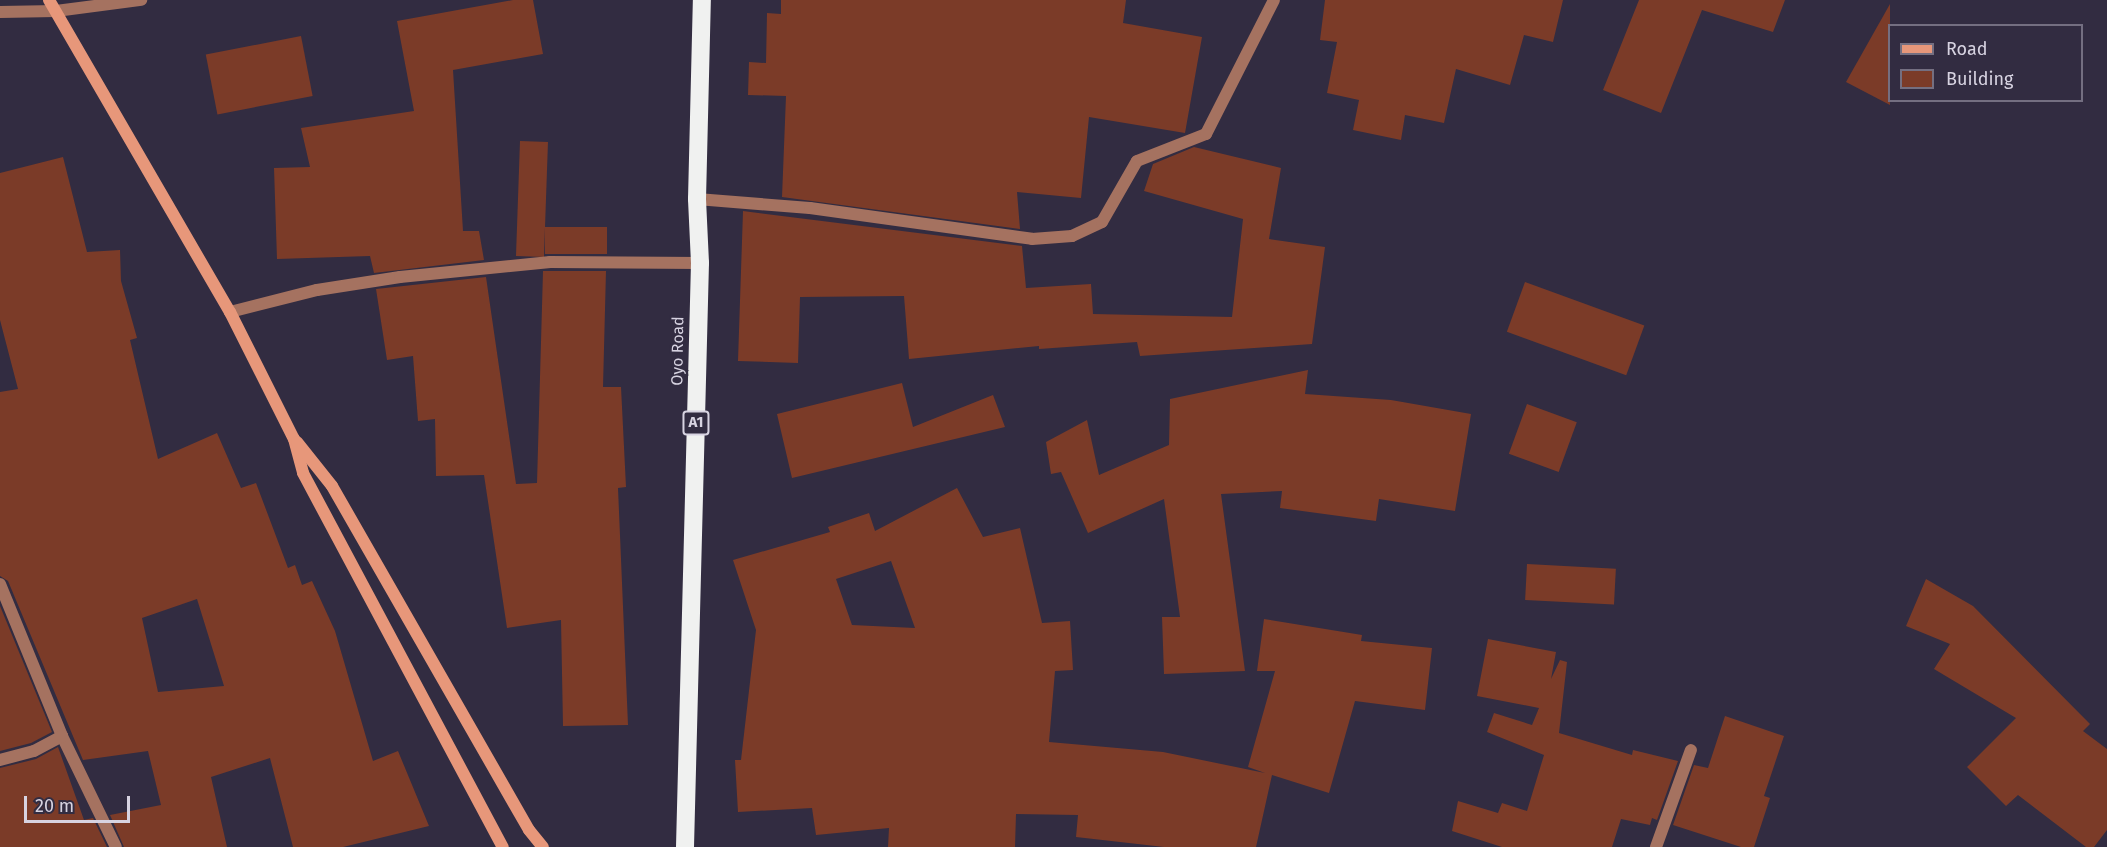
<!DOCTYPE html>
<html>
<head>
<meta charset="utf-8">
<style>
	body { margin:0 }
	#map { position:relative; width:2107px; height:847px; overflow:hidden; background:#322c41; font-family:"Fira Sans",sans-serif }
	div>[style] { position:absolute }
	.building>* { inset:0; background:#7b3b28; transform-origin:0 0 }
	.street>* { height:12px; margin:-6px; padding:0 6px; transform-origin:6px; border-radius:6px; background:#a57260 }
	.secondary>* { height:12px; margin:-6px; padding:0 6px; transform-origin:6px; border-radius:6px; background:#e7977a }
	.highway>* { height:18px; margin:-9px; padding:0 9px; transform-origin:9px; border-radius:9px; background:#f0f1f0 }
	span { translate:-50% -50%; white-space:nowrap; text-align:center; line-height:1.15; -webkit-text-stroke:4.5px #322c41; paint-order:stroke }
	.shield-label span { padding:2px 4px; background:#322c41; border:2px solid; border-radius:4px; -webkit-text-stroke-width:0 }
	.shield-label { font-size:15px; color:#d7d3e1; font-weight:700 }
	.street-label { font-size:16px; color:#d7d3e1 }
	.legend { position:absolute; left:1888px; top:24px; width:195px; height:78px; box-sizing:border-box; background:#322c41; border:2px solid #746f81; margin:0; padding:8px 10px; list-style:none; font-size:18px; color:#d7d3e1 }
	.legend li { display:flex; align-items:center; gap:12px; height:30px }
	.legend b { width:30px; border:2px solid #746f81 }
	.scale { position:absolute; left:24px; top:796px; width:106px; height:27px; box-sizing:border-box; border:3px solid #d7d3e1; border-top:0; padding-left:8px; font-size:18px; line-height:21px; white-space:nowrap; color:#d7d3e1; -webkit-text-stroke:4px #322c41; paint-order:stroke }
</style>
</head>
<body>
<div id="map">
	<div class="building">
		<div style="clip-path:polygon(513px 0,533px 0,543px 54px,453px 70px,463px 231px,479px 231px,484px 260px,374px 273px,370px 256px,277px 259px,274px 168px,310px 167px,301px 128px,414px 111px,397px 21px)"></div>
		<div style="clip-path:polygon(781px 0,1126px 0,1123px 23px,1202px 37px,1185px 133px,1089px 117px,1081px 198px,1017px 192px,1020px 229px,782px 197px,786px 96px,748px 95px,749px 62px,766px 63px,767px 13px,781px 14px)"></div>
		<div style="clip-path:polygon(1325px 0,1563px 0,1553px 42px,1524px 35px,1510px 85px,1456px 69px,1444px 123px,1405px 115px,1401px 140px,1353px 130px,1359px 100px,1327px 93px,1337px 42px,1320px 40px)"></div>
		<div style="clip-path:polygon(1639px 0,1785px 0,1773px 32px,1702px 10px,1661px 113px,1603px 90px)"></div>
		<div style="clip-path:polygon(1890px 4px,1890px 105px,1846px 82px)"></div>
		<div style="left:301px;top:36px;width:61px;height:97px;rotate:79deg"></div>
		<div style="left:520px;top:141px;width:28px;height:115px;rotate:2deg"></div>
		<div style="clip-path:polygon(1194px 147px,1281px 168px,1269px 239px,1325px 247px,1312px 344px,1140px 356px,1137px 342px,1039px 349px,1039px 346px,909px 359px,904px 296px,800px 297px,798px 363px,738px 361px,743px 211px,1022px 246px,1026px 288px,1091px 284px,1093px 314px,1232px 317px,1243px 219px,1144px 191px,1153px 164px)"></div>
		<div style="clip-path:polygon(evenodd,63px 157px,87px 252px,120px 250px,121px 281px,137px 338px,130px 340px,158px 459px,217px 433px,241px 488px,256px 483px,288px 568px,295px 565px,302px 585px,312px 581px,335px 631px,373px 761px,398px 751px,429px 826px,343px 847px,293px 847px,270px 758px,211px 777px,227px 847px,124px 847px,110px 815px,161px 805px,148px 751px,83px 760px,8px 581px,0 576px,0 392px,18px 389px,0 320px,0 173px,63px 157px,197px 599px,224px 686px,158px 692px,142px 618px,197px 599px)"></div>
		<div style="left:607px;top:227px;width:27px;height:62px;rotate:90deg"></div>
		<div style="clip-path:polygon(543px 271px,606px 271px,603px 387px,621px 387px,626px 487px,618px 488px,628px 725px,563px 726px,561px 620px,507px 628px,484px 475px,436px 476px,435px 419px,418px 421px,413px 356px,387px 360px,376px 289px,486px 277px,516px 484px,537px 483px)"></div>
		<div style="left:1525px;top:282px;width:127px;height:53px;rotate:20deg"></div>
		<div style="clip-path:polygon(1308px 370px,1305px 394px,1391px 400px,1471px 414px,1455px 511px,1379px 499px,1376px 521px,1280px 508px,1282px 491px,1221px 494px,1245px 671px,1164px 674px,1162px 617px,1180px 617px,1164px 499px,1088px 533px,1061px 472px,1051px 474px,1046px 442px,1087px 420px,1099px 475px,1169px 445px,1170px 399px)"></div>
		<div style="clip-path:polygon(902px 383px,913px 427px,993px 395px,1005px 427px,792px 478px,777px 414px)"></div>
		<div style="left:1527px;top:404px;width:53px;height:53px;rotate:20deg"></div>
		<div style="clip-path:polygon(evenodd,957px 488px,983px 537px,1020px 528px,1042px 623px,1070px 621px,1073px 670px,1055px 671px,1049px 742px,1163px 752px,1265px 773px,1248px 767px,1275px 671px,1257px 671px,1264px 619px,1362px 635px,1361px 641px,1432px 648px,1425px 710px,1355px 701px,1329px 793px,1272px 775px,1256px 847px,1164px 847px,1076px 837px,1078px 815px,1016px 814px,1015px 847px,888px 847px,889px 828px,816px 835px,812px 808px,738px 812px,735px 760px,741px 760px,756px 630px,733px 560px,830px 532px,828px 527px,869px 513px,875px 531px,957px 488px,891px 561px,915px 628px,852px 625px,836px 579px,891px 561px)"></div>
		<div style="left:1527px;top:564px;width:89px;height:36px;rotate:3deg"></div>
		<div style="clip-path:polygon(1926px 579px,1973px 606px,2090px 724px,2083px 731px,2107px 749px,2107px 830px,2094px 847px,2086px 847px,2018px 795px,2006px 806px,1967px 767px,2016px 718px,1934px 669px,1950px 644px,1906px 626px)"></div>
		<div style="clip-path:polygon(0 606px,52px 732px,31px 743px,0 751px)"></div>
		<div style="clip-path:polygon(1488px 639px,1556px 652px,1551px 679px,1560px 660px,1567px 662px,1559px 733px,1632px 755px,1633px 750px,1678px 761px,1657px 820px,1652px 818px,1650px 825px,1621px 819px,1612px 847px,1502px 847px,1452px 831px,1458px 801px,1498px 813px,1502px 803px,1527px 811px,1544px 755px,1487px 732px,1494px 713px,1532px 725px,1539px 708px,1477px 696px)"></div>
		<div style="clip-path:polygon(1725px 716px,1784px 736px,1764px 796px,1770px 798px,1754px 847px,1741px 847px,1673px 825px,1694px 765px,1708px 768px)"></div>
		<div style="clip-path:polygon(58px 747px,84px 820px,93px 818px,107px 847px,0 847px,0 768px,36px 759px)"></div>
	</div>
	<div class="street">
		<div style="left:0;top:12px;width:56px;rotate:-1deg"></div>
		<div style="left:56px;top:11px;width:86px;rotate:-7.4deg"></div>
		<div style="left:697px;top:199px;width:113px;rotate:4.6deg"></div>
		<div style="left:810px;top:208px;width:224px;rotate:7.9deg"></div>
		<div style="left:1032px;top:239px;width:40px;rotate:-4.3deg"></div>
		<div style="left:1072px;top:236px;width:33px;rotate:-25deg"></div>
		<div style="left:1102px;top:222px;width:70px;rotate:-60.2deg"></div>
		<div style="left:1137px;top:161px;width:74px;rotate:-21.4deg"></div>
		<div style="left:1206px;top:134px;width:150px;rotate:-63.1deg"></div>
		<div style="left:230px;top:312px;width:90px;rotate:-14.2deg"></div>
		<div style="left:317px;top:290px;width:84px;rotate:-8.9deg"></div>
		<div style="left:400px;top:277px;width:151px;rotate:-5.7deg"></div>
		<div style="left:550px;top:262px;width:150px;rotate:0.4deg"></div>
		<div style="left:0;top:584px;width:164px;rotate:67.8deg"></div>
		<div style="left:62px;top:736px;width:123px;rotate:64.1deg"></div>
		<div style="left:0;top:760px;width:35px;rotate:-15deg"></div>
		<div style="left:34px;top:751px;width:32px;rotate:-28deg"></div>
		<div style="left:1656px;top:847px;width:103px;rotate:-70.2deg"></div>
	</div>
	<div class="secondary">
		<div style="left:49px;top:0;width:361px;rotate:59.9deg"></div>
		<div style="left:230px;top:312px;width:142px;rotate:63.3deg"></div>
		<div style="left:294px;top:439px;width:35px;rotate:75deg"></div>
		<div style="left:303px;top:473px;width:424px;rotate:61.9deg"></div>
		<div style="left:297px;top:442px;width:56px;rotate:51.5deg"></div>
		<div style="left:332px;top:486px;width:396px;rotate:60.2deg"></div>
		<div style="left:529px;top:830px;width:22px;rotate:51deg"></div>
	</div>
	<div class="highway">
		<div style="left:685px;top:847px;width:584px;rotate:-88.53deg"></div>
		<div style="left:700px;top:263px;width:64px;rotate:-92.7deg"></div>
		<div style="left:697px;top:199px;width:199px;rotate:-88.6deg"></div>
	</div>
	<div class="shield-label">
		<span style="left:696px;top:423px">A1</span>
	</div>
	<div class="street-label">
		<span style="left:678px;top:351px;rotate:-89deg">Oyo Road</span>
	</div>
	<ul class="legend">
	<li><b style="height:8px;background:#e7977a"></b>Road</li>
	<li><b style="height:16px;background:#7b3b28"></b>Building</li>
	</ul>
	<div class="scale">20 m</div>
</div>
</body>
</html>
